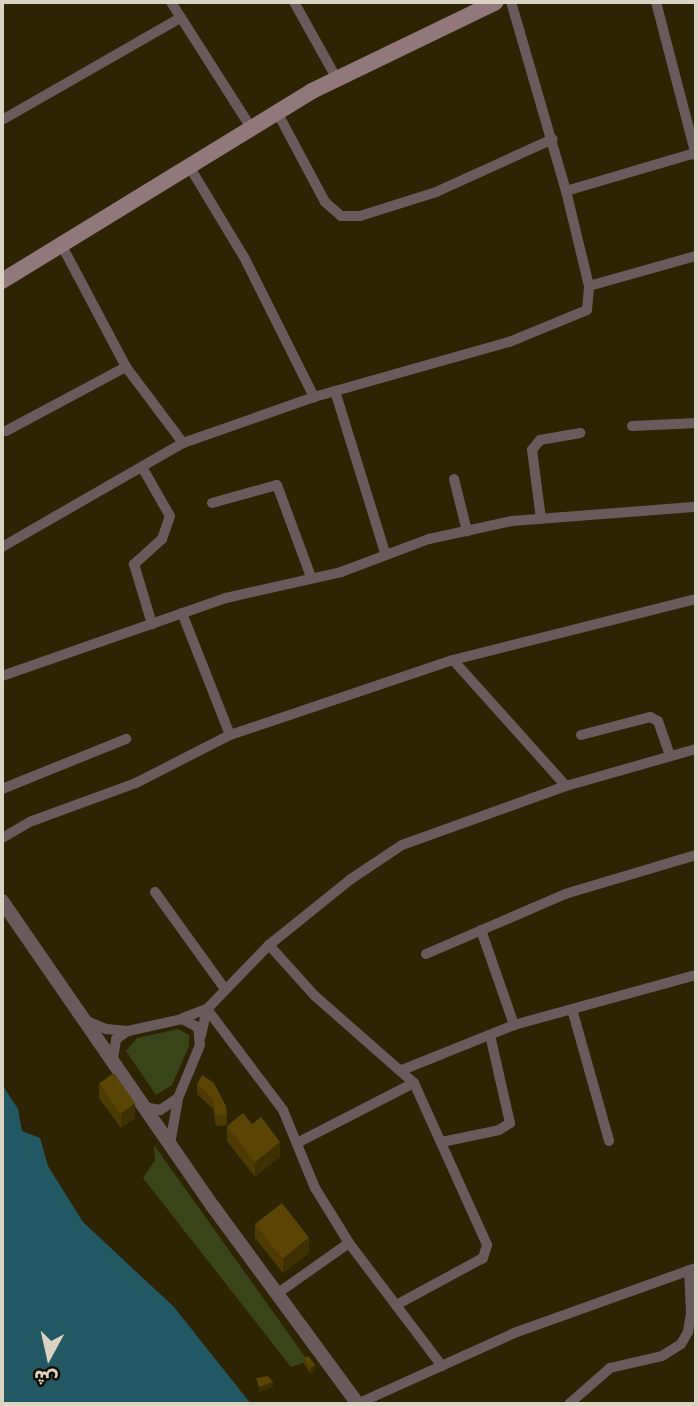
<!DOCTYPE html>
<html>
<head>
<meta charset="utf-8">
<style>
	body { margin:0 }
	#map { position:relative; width:698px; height:1406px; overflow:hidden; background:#2e2303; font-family:Rubik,"Noto Sans Arabic",sans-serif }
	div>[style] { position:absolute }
	.green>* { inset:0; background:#39441a }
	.water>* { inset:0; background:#215864 }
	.minor>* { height:10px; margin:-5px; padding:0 5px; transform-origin:5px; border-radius:5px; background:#6b5a5c }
	.tertiary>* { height:14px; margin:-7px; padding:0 7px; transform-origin:7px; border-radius:7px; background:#6b5a5c }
	.secondary>* { height:16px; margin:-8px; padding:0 8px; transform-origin:8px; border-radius:8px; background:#93787b }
	.wall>* { inset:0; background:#4d3b03 }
	.shaded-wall>* { inset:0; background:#3f3003 }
	.building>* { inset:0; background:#5a4504; transform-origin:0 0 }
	span { translate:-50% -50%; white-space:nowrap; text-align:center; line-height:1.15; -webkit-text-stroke:5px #120d03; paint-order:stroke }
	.frame { position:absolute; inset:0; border:4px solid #dad3c2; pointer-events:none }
	.north { position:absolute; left:14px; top:1322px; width:70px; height:70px; -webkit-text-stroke:5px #120d03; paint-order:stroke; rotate:188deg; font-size:19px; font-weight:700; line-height:28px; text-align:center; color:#dad3c2 }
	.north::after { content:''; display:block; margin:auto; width:24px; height:32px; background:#dad3c2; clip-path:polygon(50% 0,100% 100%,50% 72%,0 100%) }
</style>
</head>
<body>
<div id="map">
	<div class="green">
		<div style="clip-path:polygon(178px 1029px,189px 1035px,189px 1046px,172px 1085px,156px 1095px,126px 1051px,137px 1038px)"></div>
		<div style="clip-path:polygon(154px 1145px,308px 1361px,291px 1367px,143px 1178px,155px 1160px)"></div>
	</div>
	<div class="water">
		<div style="clip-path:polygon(2px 1084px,18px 1109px,22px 1131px,40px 1138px,48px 1166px,83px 1222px,174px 1307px,251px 1404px,2px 1404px)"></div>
	</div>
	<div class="minor">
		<div style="left:171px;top:2px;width:147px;rotate:57.5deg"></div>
		<div style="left:294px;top:2px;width:88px;rotate:60.8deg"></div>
		<div style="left:656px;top:2px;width:159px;rotate:75.4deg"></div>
		<div style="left:277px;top:112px;width:102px;rotate:61.9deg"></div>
		<div style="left:325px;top:202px;width:21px;rotate:41deg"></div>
		<div style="left:341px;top:216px;width:19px"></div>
		<div style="left:360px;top:216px;width:80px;rotate:-17.5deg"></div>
		<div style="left:436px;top:192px;width:128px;rotate:-24.4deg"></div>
		<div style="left:2px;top:120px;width:205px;rotate:-29.8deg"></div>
		<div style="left:189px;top:166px;width:106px;rotate:58.9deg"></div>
		<div style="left:244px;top:257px;width:157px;rotate:63.4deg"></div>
		<div style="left:566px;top:191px;width:134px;rotate:-16.4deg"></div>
		<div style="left:61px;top:244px;width:139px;rotate:62.1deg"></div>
		<div style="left:126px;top:367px;width:95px;rotate:53.1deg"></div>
		<div style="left:589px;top:286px;width:111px;rotate:-15.7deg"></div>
		<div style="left:335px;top:391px;width:170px;rotate:72.8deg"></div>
		<div style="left:632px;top:426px;width:64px;rotate:-2.7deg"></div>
		<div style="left:6px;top:431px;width:136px;rotate:-28.1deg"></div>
		<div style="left:142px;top:467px;width:56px;rotate:60.3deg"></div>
		<div style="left:170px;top:516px;width:24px;rotate:109deg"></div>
		<div style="left:162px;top:539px;width:38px;rotate:138deg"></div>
		<div style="left:134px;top:564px;width:63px;rotate:73.3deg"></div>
		<div style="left:454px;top:479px;width:54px;rotate:76deg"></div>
		<div style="left:212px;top:503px;width:67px;rotate:-15.5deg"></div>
		<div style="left:277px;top:485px;width:98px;rotate:69.7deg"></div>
		<div style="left:541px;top:519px;width:70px;rotate:-97.4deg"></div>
		<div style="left:532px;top:450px;width:13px;rotate:-51deg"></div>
		<div style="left:540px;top:440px;width:41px;rotate:-9.9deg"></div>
		<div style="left:2px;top:547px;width:209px;rotate:-29.9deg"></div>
		<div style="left:183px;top:443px;width:139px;rotate:-19.3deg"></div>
		<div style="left:314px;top:397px;width:203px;rotate:-15.8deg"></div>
		<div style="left:509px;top:342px;width:84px;rotate:-22.3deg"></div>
		<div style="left:587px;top:310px;width:24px;rotate:-85deg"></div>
		<div style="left:589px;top:286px;width:98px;rotate:-103.6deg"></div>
		<div style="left:566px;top:191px;width:197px;rotate:-106.2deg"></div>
		<div style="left:182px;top:613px;width:131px;rotate:68.5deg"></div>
		<div style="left:453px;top:660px;width:169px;rotate:48.1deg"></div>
		<div style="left:2px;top:676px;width:237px;rotate:-19.2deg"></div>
		<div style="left:226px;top:598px;width:118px;rotate:-12.7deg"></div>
		<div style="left:341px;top:572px;width:94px;rotate:-20.6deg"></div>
		<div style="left:429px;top:539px;width:85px;rotate:-12.2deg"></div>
		<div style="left:512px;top:521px;width:185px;rotate:-4.4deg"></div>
		<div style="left:581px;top:735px;width:71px;rotate:-14.6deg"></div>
		<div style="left:650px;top:717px;width:9px;rotate:27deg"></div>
		<div style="left:658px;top:721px;width:37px;rotate:71deg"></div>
		<div style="left:2px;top:789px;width:134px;rotate:-22deg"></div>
		<div style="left:2px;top:838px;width:34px;rotate:-30deg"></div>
		<div style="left:32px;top:821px;width:111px;rotate:-20.1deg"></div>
		<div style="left:136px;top:783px;width:106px;rotate:-27.1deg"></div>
		<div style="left:230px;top:735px;width:235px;rotate:-18.6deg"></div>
		<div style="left:453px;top:660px;width:251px;rotate:-14.1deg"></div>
		<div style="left:155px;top:892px;width:120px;rotate:54.2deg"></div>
		<div style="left:481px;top:930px;width:101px;rotate:70.8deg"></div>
		<div style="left:269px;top:945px;width:69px;rotate:48deg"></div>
		<div style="left:315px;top:996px;width:132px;rotate:41.3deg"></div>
		<div style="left:414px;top:1083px;width:178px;rotate:65.7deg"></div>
		<div style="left:487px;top:1245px;width:14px;rotate:107deg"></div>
		<div style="left:483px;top:1258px;width:99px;rotate:151.6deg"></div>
		<div style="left:426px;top:954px;width:151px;rotate:-23.3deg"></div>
		<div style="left:565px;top:894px;width:137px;rotate:-16.6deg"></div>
		<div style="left:572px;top:1009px;width:137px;rotate:74.3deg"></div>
		<div style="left:183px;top:1018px;width:26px;rotate:-21deg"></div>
		<div style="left:207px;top:1009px;width:28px;rotate:103deg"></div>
		<div style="left:87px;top:1021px;width:21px;rotate:23deg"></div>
		<div style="left:106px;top:1029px;width:22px;rotate:5deg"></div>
		<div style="left:113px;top:1059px;width:20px;rotate:-81deg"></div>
		<div style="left:116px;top:1039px;width:14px;rotate:-34deg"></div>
		<div style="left:128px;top:1031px;width:55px;rotate:-12.5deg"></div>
		<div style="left:182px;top:1019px;width:18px;rotate:27deg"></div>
		<div style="left:198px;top:1027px;width:18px;rotate:84deg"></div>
		<div style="left:200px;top:1045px;width:57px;rotate:112.5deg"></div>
		<div style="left:178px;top:1098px;width:22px;rotate:146deg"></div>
		<div style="left:160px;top:1110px;width:16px;rotate:-169deg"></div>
		<div style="left:402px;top:1070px;width:121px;rotate:-21.9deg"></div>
		<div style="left:514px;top:1025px;width:189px;rotate:-15.4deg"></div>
		<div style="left:299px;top:1142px;width:129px;rotate:-27.2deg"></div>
		<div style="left:442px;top:1142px;width:58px;rotate:-11.9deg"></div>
		<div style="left:499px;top:1130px;width:13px;rotate:-32deg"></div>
		<div style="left:510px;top:1123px;width:90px;rotate:-102.8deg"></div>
		<div style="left:170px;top:1144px;width:46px;rotate:-79.9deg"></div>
		<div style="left:278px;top:1293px;width:87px;rotate:-35.2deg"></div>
		<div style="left:442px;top:1366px;width:154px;rotate:-127.1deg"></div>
		<div style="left:349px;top:1243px;width:65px;rotate:-121.7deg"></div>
		<div style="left:315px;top:1188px;width:84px;rotate:-112.3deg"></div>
		<div style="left:283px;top:1110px;width:126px;rotate:-127deg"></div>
		<div style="left:207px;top:1009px;width:89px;rotate:-45.9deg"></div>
		<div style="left:269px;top:945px;width:105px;rotate:-38.8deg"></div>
		<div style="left:351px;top:879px;width:61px;rotate:-33.7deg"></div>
		<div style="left:402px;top:845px;width:174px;rotate:-19.8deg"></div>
		<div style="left:566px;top:786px;width:135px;rotate:-15.9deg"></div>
		<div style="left:357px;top:1404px;width:172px;rotate:-24.3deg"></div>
		<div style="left:514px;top:1333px;width:193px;rotate:-19.7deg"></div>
		<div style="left:569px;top:1404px;width:55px;rotate:-41.3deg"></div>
		<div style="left:610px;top:1368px;width:53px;rotate:-13deg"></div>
		<div style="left:662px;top:1356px;width:22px;rotate:-32deg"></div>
		<div style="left:681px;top:1344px;width:14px;rotate:-60deg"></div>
		<div style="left:688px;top:1332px;width:20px;rotate:-81deg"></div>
		<div style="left:691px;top:1312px;width:42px;rotate:-92.7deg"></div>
	</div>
	<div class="tertiary">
		<div style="left:2px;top:901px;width:373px;rotate:55.4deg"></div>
		<div style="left:214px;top:1208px;width:243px;rotate:53.7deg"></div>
	</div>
	<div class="secondary">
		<div style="left:2px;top:281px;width:364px;rotate:-31.5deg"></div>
		<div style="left:312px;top:91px;width:204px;rotate:-25.8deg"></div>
	</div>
	<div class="wall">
		<div style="clip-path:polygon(99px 1083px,135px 1118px,121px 1128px,99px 1098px)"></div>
		<div style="clip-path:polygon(197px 1084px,226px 1106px,227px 1125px,216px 1126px,213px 1109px,197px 1094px)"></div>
		<div style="clip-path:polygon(227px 1126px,280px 1157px,255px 1177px,227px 1141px)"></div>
		<div style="clip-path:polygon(255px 1223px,309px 1253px,283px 1273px,255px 1238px)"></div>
		<div style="clip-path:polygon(304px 1359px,315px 1370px,310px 1373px,304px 1364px)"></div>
	</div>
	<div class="shaded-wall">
		<div style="clip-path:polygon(135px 1103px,135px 1118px,121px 1128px,121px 1113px)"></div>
		<div style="clip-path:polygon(280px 1142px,280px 1157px,255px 1177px,255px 1162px)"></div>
		<div style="clip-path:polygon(309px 1238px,309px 1253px,283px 1273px,283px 1258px)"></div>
		<div style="clip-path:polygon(315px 1365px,315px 1370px,310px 1373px,310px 1368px)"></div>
		<div style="clip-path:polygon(273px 1382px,273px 1387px,259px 1392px,259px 1387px)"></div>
	</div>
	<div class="building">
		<div style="left:114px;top:1073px;width:37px;height:18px;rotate:55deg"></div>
		<div style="clip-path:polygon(202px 1075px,214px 1083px,226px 1106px,227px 1115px,216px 1115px,213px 1099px,197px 1084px)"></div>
		<div style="clip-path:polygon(243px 1113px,252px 1124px,261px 1117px,280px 1142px,255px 1162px,227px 1126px)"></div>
		<div style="left:282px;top:1203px;width:44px;height:34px;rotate:52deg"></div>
		<div style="clip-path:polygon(308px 1356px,315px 1365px,310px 1368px,304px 1359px)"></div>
		<div style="clip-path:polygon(268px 1376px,273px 1382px,259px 1387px,256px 1378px)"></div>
	</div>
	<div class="frame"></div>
	<div class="north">ش</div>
</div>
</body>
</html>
